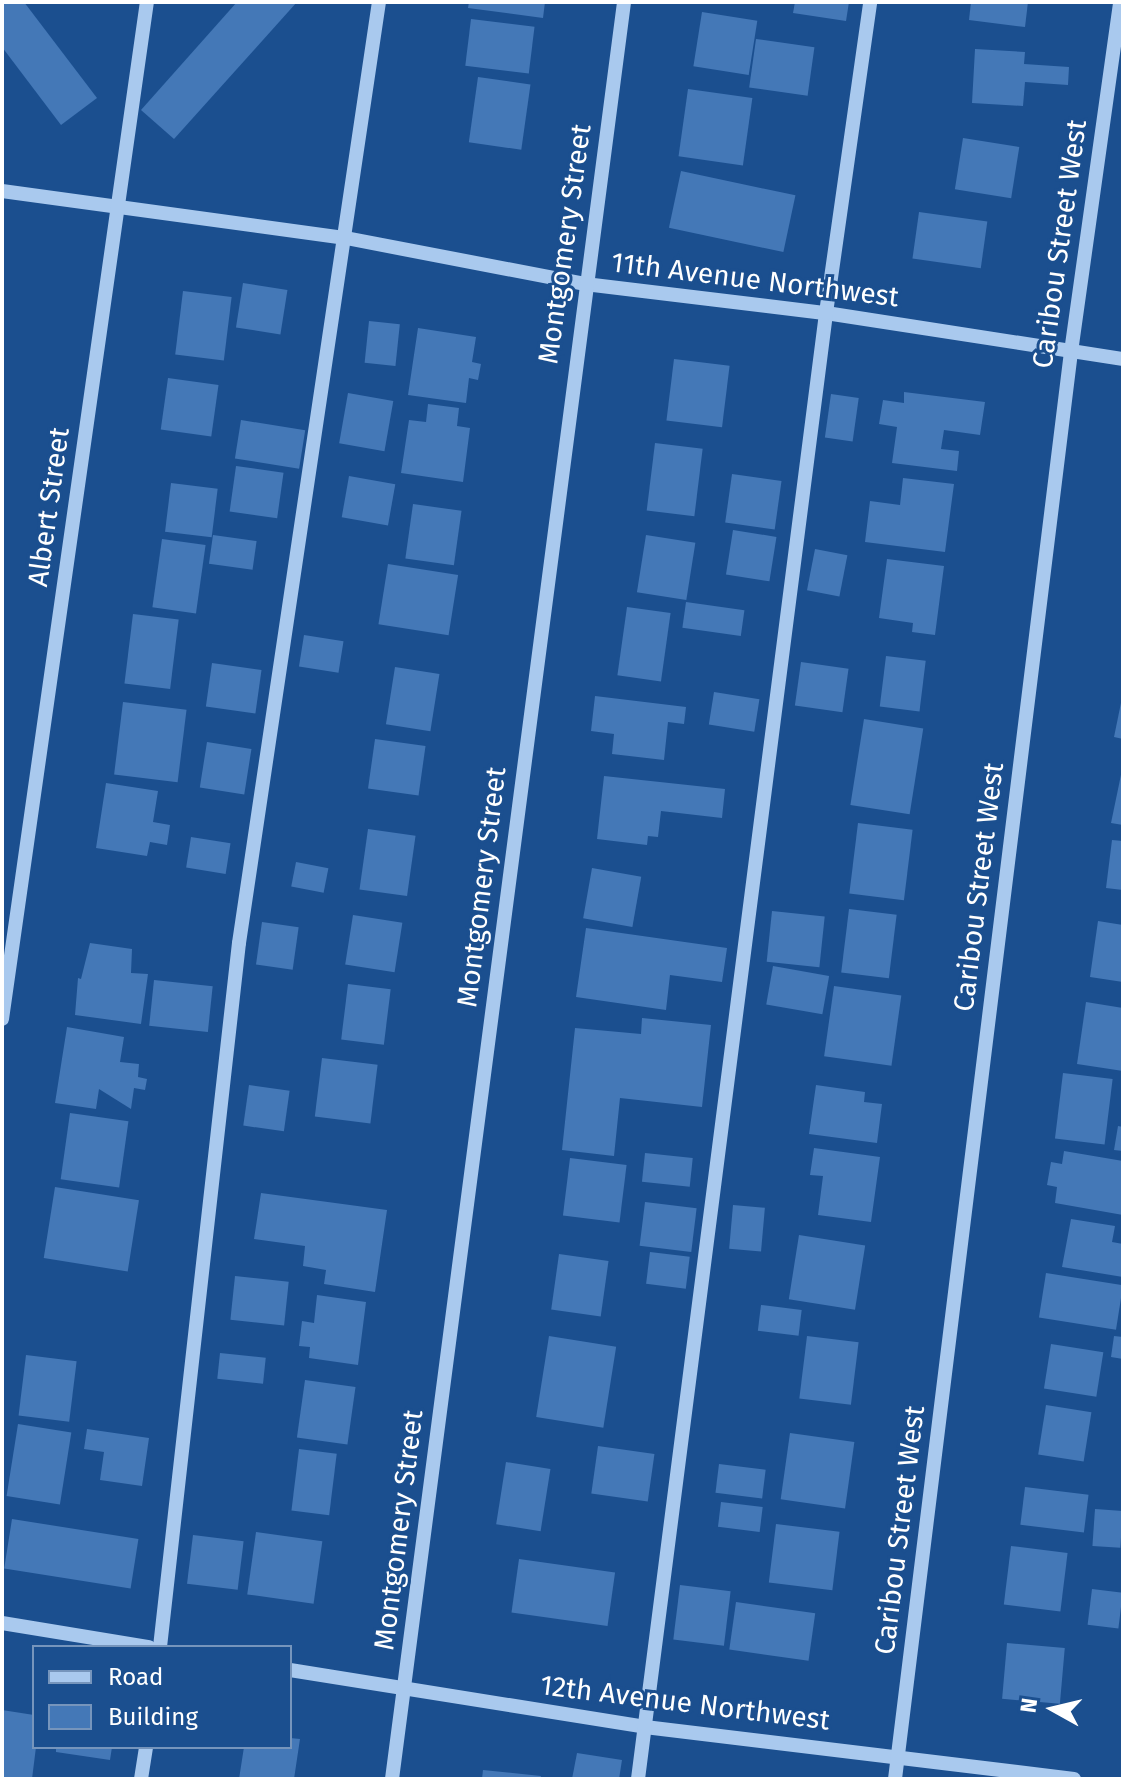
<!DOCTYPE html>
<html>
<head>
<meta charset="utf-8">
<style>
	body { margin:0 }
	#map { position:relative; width:1125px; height:1781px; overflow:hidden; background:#1b4f8f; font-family:"Fira Sans",sans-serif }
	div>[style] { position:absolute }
	.building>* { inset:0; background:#4478b7; transform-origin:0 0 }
	.minor>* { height:14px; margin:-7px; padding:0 7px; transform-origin:7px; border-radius:7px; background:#a9c9ee }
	span { translate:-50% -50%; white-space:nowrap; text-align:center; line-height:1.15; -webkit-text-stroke:6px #1b4f8f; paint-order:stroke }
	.street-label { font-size:28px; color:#fff }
	.frame { position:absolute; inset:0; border:4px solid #fff; pointer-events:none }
	.legend { position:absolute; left:32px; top:1645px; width:260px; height:104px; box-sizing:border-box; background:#1b4f8f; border:2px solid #7695bc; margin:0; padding:10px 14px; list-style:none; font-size:24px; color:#fff }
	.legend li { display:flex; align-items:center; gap:16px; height:40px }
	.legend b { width:40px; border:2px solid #7695bc }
	.north { position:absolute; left:1013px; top:1669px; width:80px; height:80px; -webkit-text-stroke:6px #1b4f8f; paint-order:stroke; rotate:278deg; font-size:22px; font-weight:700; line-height:32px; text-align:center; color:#fff }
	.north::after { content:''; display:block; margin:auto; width:28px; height:36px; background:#fff; clip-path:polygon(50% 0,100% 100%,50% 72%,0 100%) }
</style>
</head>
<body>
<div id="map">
	<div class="building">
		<div style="clip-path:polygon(2px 2px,24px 2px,97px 98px,61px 125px,2px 47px)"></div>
		<div style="clip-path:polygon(237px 2px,297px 2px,174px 139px,141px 110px)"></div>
		<div style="clip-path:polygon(469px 2px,545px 2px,543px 18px,468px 8px)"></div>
		<div style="clip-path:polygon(795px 2px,849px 2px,846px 21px,793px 13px)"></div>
		<div style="clip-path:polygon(971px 2px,1028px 2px,1025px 27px,969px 20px)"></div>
		<div style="left:702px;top:12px;width:56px;height:55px;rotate:9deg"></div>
		<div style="left:471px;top:19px;width:64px;height:47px;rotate:7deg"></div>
		<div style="left:756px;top:39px;width:59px;height:49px;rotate:8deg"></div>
		<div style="clip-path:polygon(975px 49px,1025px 52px,1024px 64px,1069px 67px,1068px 85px,1025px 82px,1023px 106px,972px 103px)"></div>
		<div style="left:478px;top:77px;width:53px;height:66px;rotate:8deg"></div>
		<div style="left:688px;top:89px;width:65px;height:68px;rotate:8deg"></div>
		<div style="left:963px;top:138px;width:57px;height:52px;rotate:9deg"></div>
		<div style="left:681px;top:171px;width:117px;height:58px;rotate:12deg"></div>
		<div style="left:919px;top:212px;width:69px;height:47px;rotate:8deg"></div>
		<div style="left:243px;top:283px;width:45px;height:45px;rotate:9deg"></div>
		<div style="left:183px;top:291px;width:49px;height:64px;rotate:7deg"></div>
		<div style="left:369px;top:321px;width:31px;height:42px;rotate:6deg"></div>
		<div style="clip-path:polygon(418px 328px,476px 337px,472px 362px,481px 364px,478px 380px,469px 378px,466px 403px,408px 395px)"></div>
		<div style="left:674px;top:359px;width:56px;height:62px;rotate:7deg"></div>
		<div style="left:168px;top:378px;width:51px;height:52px;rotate:8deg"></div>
		<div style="clip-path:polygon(904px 392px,985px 402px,980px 435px,944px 430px,941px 449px,959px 451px,957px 471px,892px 463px,897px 427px,879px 424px,883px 400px,904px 403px)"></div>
		<div style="left:348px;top:393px;width:46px;height:51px;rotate:10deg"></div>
		<div style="left:831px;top:394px;width:28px;height:44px;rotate:8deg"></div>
		<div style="clip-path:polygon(428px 404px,459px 408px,457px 426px,470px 428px,463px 482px,401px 473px,409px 420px,426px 422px)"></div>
		<div style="left:241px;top:420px;width:65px;height:39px;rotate:9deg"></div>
		<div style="left:655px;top:443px;width:48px;height:68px;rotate:7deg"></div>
		<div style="left:236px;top:466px;width:48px;height:46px;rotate:8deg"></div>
		<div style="left:732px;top:474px;width:50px;height:49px;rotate:8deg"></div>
		<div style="left:349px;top:476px;width:47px;height:42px;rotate:10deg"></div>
		<div style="clip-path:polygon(903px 478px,954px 484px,945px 552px,865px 542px,870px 501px,900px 505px)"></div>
		<div style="left:171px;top:483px;width:47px;height:49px;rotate:7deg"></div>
		<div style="left:413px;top:504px;width:49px;height:55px;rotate:8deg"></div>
		<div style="left:733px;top:530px;width:44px;height:45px;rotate:9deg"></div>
		<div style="left:213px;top:535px;width:44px;height:29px;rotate:8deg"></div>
		<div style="left:646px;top:535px;width:50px;height:58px;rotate:9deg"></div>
		<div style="left:162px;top:539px;width:44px;height:69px;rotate:8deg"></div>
		<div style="left:815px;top:549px;width:33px;height:42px;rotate:11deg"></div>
		<div style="clip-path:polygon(887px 559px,944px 566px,935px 635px,912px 632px,913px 623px,879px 618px)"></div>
		<div style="left:388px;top:564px;width:71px;height:61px;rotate:9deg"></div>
		<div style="left:686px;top:602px;width:59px;height:26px;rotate:8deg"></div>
		<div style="left:627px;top:607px;width:44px;height:69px;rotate:8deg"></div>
		<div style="left:133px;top:614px;width:46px;height:70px;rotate:7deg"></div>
		<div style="left:304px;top:635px;width:40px;height:32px;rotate:9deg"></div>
		<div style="left:886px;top:656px;width:40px;height:51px;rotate:7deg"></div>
		<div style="left:801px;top:662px;width:48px;height:44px;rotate:8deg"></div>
		<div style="left:212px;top:663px;width:50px;height:44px;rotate:8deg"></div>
		<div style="left:395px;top:667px;width:45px;height:58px;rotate:9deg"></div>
		<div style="left:714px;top:692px;width:46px;height:33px;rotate:9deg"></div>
		<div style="clip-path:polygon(595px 696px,686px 707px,684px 724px,668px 722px,664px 760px,612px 754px,614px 734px,591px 731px)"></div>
		<div style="clip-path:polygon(1122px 698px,1123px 698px,1123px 739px,1114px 737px)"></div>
		<div style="left:123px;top:702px;width:64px;height:73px;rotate:7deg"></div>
		<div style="left:864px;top:719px;width:60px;height:87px;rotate:9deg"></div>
		<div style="left:375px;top:739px;width:51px;height:50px;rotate:8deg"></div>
		<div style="left:207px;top:742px;width:45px;height:46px;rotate:9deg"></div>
		<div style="clip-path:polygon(1122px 770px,1123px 770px,1123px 825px,1111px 823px)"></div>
		<div style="clip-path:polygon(604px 776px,725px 789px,722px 818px,661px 811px,658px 837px,648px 836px,647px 845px,597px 839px)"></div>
		<div style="clip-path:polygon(106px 783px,158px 791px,153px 822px,170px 825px,167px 845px,150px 842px,147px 856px,96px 848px)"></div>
		<div style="left:858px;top:823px;width:55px;height:71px;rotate:7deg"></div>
		<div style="left:368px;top:829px;width:48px;height:61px;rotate:8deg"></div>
		<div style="left:191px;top:837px;width:40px;height:31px;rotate:9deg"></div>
		<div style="clip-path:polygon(1112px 840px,1123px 841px,1123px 890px,1106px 888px)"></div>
		<div style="left:296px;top:862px;width:33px;height:25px;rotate:11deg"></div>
		<div style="left:592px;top:868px;width:50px;height:51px;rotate:10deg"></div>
		<div style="left:849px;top:909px;width:48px;height:64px;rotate:7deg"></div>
		<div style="left:772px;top:911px;width:53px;height:51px;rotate:6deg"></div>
		<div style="left:353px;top:915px;width:50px;height:50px;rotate:9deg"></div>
		<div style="clip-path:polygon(1098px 921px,1123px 925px,1123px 982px,1090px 977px)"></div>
		<div style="left:262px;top:922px;width:37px;height:43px;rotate:8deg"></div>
		<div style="clip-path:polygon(586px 928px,727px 948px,722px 982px,670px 975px,666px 1010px,576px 997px)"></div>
		<div style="clip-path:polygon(90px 943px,132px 949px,131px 973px,148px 974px,141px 1024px,75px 1015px,78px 978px,81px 979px)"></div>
		<div style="left:773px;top:966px;width:57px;height:39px;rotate:10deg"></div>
		<div style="left:154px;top:980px;width:59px;height:46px;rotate:6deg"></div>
		<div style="left:348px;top:984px;width:43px;height:56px;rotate:7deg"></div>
		<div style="left:834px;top:986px;width:68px;height:71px;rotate:8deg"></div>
		<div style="clip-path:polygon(1086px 1002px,1123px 1008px,1123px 1071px,1077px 1064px)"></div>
		<div style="clip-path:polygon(642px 1018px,711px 1025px,702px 1107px,620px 1098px,614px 1156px,562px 1150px,575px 1028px,641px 1034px)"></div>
		<div style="clip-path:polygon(67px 1027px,124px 1037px,120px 1062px,139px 1064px,138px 1077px,147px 1079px,145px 1090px,134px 1088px,131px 1109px,99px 1089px,96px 1109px,55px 1103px)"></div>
		<div style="left:322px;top:1058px;width:56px;height:59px;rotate:7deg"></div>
		<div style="left:1063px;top:1073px;width:50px;height:66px;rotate:7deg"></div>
		<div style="left:249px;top:1085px;width:41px;height:41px;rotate:8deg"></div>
		<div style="clip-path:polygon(816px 1085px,865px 1092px,864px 1102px,882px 1104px,877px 1143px,809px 1134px)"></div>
		<div style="left:70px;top:1113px;width:59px;height:67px;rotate:8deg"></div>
		<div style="clip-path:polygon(1118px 1126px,1123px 1127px,1123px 1151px,1114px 1150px)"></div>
		<div style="clip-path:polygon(814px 1148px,880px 1157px,871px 1222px,818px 1215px,823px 1176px,810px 1175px)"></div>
		<div style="clip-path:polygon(1064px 1151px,1123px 1161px,1123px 1215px,1055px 1203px,1057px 1187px,1047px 1185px,1051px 1162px,1062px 1164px)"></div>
		<div style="left:645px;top:1153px;width:48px;height:29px;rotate:6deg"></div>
		<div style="left:570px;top:1158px;width:57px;height:58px;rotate:7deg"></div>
		<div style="left:55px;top:1187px;width:85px;height:72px;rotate:9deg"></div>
		<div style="clip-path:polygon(261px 1193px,387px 1210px,375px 1292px,324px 1284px,326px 1270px,303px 1266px,305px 1246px,254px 1239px)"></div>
		<div style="left:645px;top:1202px;width:52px;height:44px;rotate:7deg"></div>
		<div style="left:733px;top:1205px;width:32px;height:44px;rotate:5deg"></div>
		<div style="clip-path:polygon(1071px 1219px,1115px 1226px,1112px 1242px,1123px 1244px,1123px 1277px,1062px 1267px)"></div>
		<div style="left:799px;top:1235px;width:67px;height:65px;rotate:9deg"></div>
		<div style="left:650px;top:1252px;width:40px;height:32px;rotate:7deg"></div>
		<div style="left:559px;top:1254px;width:50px;height:56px;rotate:8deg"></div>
		<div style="left:1046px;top:1273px;width:78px;height:45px;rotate:9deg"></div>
		<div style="left:235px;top:1276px;width:54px;height:44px;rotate:6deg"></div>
		<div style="clip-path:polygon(317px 1295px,366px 1302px,358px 1365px,309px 1358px,310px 1347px,299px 1346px,302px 1321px,314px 1323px)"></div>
		<div style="left:761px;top:1305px;width:41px;height:26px;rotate:7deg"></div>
		<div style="left:549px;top:1336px;width:68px;height:82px;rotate:9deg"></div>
		<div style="left:807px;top:1336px;width:52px;height:63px;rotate:7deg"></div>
		<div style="clip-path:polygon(1114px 1336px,1123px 1337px,1123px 1359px,1111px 1357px)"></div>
		<div style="left:1051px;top:1344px;width:53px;height:45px;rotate:9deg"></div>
		<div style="left:220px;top:1353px;width:46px;height:26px;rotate:6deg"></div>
		<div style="left:26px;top:1355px;width:51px;height:61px;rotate:7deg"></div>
		<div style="left:305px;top:1380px;width:51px;height:58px;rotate:8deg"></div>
		<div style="left:1046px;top:1405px;width:46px;height:50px;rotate:9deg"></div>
		<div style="left:18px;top:1424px;width:54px;height:73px;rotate:9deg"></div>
		<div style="clip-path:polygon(87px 1429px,149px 1438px,142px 1486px,100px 1480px,104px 1452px,84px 1449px)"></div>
		<div style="left:790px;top:1433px;width:65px;height:67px;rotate:8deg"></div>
		<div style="left:598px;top:1446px;width:57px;height:48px;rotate:8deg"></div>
		<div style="left:299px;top:1449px;width:38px;height:62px;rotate:7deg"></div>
		<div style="left:506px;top:1462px;width:45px;height:63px;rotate:9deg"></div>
		<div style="left:719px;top:1464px;width:47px;height:29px;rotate:7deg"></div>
		<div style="left:1025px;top:1487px;width:64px;height:38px;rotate:7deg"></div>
		<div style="left:721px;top:1502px;width:42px;height:25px;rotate:7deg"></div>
		<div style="left:1095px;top:1509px;width:28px;height:37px;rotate:4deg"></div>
		<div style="left:12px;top:1519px;width:128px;height:50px;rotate:9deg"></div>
		<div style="left:776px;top:1524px;width:64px;height:59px;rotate:7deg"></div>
		<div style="left:256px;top:1532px;width:67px;height:63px;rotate:8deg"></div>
		<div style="left:193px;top:1535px;width:51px;height:49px;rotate:7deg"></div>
		<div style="left:1011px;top:1546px;width:57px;height:59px;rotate:7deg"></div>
		<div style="left:519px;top:1559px;width:97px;height:54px;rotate:8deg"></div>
		<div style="left:680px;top:1585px;width:51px;height:55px;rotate:7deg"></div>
		<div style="left:1092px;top:1589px;width:31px;height:36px;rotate:7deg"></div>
		<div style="left:736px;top:1602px;width:80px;height:48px;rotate:8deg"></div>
		<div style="left:1007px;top:1643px;width:58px;height:56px;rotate:5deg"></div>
		<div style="clip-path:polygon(2px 1710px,34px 1715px,36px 1747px,32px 1779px,2px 1779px)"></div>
		<div style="clip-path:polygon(290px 1738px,300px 1739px,294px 1779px,239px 1779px,244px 1747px,290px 1747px)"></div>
		<div style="clip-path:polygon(56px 1747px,112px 1747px,110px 1760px,56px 1752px)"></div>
		<div style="clip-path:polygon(577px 1753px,622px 1760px,619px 1779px,572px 1779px)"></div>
		<div style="clip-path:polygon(483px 1770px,541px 1776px,540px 1779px,482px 1779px)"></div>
	</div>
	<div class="minor">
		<div style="left:2px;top:191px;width:347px;rotate:7.8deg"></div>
		<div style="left:346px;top:238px;width:243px;rotate:10.9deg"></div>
		<div style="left:585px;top:284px;width:243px;rotate:6.9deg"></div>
		<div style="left:826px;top:313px;width:301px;rotate:8.8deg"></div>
		<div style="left:2px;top:1019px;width:1027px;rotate:-81.89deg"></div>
		<div style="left:2px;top:1623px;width:149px;rotate:9.3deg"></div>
		<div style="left:160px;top:1647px;width:708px;rotate:-83.6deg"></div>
		<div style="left:239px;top:943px;width:951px;rotate:-81.54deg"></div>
		<div style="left:290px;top:1670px;width:360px;rotate:9.1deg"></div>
		<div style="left:645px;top:1727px;width:432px;rotate:6.9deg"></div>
		<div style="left:141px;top:1779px;width:32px;rotate:-81deg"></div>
		<div style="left:392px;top:1779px;width:1792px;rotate:-82.56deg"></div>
		<div style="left:638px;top:1779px;width:1478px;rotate:-82.69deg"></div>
		<div style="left:826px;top:313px;width:314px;rotate:-81.9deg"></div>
		<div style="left:895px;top:1779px;width:1438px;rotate:-82.97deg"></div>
		<div style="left:1071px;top:352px;width:353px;rotate:-82deg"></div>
	</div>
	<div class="street-label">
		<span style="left:565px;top:244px;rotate:-82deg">Montgomery Street</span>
		<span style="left:1060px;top:244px;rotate:-82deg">Caribou Street West</span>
		<span style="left:755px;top:280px;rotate:7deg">11th Avenue Northwest</span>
		<span style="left:49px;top:507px;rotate:-82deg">Albert Street</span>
		<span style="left:482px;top:887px;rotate:-83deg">Montgomery Street</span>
		<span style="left:979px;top:887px;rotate:-83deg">Caribou Street West</span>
		<span style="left:399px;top:1530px;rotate:-83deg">Montgomery Street</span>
		<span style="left:900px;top:1530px;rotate:-83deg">Caribou Street West</span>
		<span style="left:685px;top:1703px;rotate:7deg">12th Avenue Northwest</span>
	</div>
	<div class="frame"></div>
	<ul class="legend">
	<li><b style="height:10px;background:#a9c9ee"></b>Road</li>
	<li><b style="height:22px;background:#4478b7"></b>Building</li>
	</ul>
	<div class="north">N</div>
</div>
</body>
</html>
